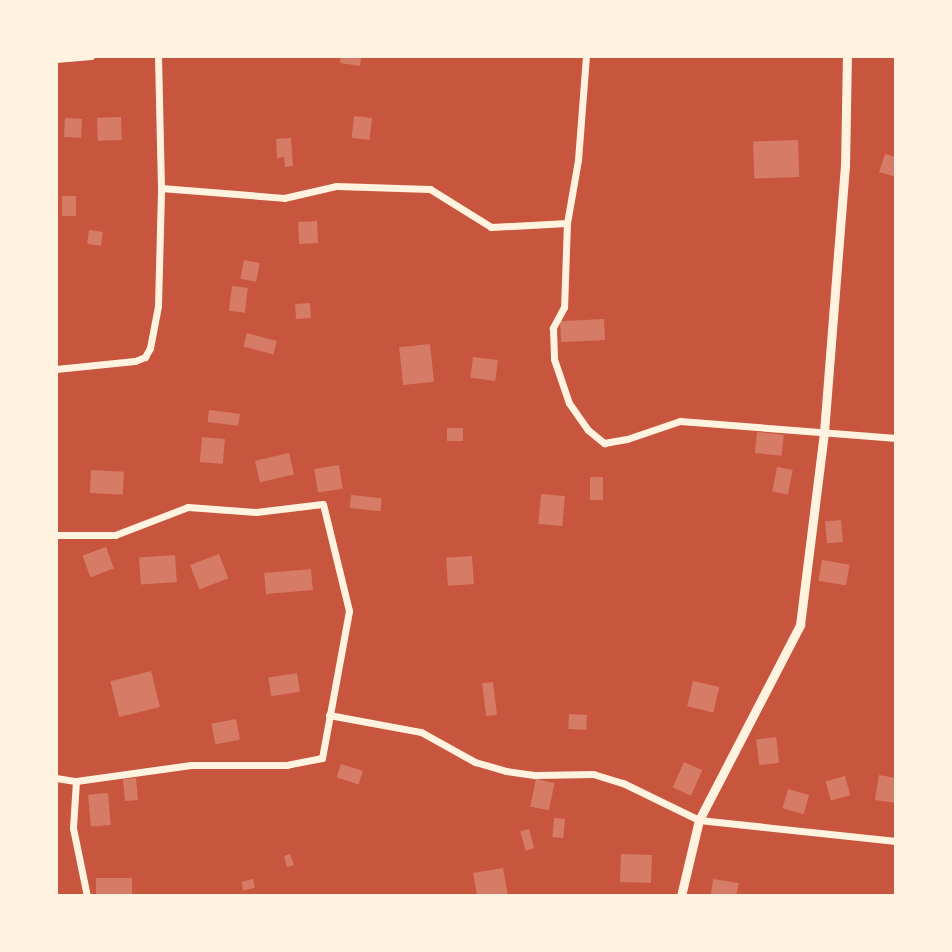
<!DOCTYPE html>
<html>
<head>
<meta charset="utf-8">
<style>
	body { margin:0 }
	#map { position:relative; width:952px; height:952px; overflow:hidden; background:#c8553d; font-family:"PT Serif",serif }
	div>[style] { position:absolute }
	.building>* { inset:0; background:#d67c66; transform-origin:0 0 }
	.minor>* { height:7px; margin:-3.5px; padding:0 3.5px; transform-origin:3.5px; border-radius:3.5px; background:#fff3e0 }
	.tertiary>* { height:9px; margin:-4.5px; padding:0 4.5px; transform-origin:4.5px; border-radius:4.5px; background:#fff3e0 }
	span { translate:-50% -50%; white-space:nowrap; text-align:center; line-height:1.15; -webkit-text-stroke:8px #fff3e0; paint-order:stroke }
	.frame { position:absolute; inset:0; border:58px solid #fff3e0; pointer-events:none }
</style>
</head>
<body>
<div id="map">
	<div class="building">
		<div style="clip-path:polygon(341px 56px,361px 56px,360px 66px,340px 63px)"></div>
		<div style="left:354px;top:116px;width:18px;height:22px;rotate:6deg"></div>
		<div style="left:121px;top:117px;width:23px;height:24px;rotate:88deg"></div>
		<div style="left:65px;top:118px;width:17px;height:19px;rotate:3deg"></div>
		<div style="clip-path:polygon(291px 138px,293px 166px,285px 167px,284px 157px,277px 158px,276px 139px)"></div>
		<div style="left:798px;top:140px;width:37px;height:45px;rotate:88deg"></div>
		<div style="clip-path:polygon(885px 154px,896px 157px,896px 177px,879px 172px)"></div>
		<div style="left:62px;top:196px;width:14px;height:20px"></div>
		<div style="left:317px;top:221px;width:22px;height:19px;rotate:87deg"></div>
		<div style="left:89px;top:230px;width:14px;height:14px;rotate:8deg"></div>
		<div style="left:244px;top:260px;width:16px;height:19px;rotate:11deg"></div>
		<div style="left:232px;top:286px;width:16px;height:25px;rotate:7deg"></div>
		<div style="left:310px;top:303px;width:15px;height:15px;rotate:86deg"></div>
		<div style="left:604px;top:319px;width:21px;height:44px;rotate:87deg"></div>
		<div style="left:247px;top:333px;width:31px;height:14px;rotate:15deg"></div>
		<div style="left:430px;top:344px;width:38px;height:31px;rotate:84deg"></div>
		<div style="left:473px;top:357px;width:25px;height:21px;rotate:7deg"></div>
		<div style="left:209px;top:410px;width:31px;height:12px;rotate:7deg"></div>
		<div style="left:447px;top:428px;width:16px;height:13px"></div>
		<div style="left:757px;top:432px;width:27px;height:21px;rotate:6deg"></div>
		<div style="left:202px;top:437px;width:23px;height:25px;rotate:5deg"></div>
		<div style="left:289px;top:453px;width:22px;height:35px;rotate:77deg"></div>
		<div style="left:339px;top:465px;width:24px;height:25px;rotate:81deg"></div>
		<div style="left:777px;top:467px;width:16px;height:25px;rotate:11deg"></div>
		<div style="left:91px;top:470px;width:33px;height:23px;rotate:3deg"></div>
		<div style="left:590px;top:477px;width:13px;height:23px"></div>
		<div style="left:541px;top:494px;width:24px;height:30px;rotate:5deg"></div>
		<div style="left:351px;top:495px;width:31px;height:13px;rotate:6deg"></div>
		<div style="left:841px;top:520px;width:22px;height:16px;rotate:85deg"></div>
		<div style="left:106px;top:547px;width:23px;height:25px;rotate:70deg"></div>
		<div style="left:219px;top:554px;width:26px;height:31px;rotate:69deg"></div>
		<div style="left:175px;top:555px;width:27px;height:36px;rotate:86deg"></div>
		<div style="left:472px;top:556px;width:28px;height:26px;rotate:86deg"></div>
		<div style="left:822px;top:560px;width:28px;height:21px;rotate:10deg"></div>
		<div style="left:311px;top:569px;width:21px;height:47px;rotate:85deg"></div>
		<div style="left:151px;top:671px;width:37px;height:42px;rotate:76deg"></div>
		<div style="left:297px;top:673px;width:19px;height:29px;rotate:81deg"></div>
		<div style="left:693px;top:681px;width:27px;height:26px;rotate:13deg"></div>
		<div style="left:493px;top:682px;width:33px;height:11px;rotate:83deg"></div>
		<div style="left:569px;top:714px;width:18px;height:15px;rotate:3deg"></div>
		<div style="left:236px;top:719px;width:21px;height:25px;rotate:79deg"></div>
		<div style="left:776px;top:737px;width:26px;height:20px;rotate:83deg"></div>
		<div style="left:684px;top:762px;width:20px;height:28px;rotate:24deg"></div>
		<div style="left:341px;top:764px;width:23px;height:14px;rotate:18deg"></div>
		<div style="clip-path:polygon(879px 775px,896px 778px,896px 803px,875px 800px)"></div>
		<div style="left:845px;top:776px;width:20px;height:20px;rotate:75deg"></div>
		<div style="left:136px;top:778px;width:22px;height:13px;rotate:85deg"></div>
		<div style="left:536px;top:779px;width:19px;height:28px;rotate:12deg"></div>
		<div style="left:788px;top:789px;width:22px;height:20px;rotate:16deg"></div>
		<div style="left:108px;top:793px;width:32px;height:20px;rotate:85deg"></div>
		<div style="left:554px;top:818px;width:11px;height:19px;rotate:5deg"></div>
		<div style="left:529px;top:829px;width:20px;height:9px;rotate:75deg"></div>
		<div style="clip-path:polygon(290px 854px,294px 865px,287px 867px,284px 856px)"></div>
		<div style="left:621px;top:854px;width:31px;height:28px;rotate:2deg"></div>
		<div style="clip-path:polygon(503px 868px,508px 896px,477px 896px,473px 873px)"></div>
		<div style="left:96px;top:878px;width:36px;height:18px"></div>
		<div style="left:253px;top:879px;width:9px;height:12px;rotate:77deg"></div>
		<div style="clip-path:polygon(713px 879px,739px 883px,736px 896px,711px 895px)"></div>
	</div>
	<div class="minor">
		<div style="left:586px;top:56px;width:104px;rotate:94.4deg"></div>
		<div style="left:578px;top:160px;width:64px;rotate:99.9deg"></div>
		<div style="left:567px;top:223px;width:84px;rotate:92deg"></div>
		<div style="left:564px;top:307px;width:24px;rotate:118deg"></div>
		<div style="left:553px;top:328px;width:31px;rotate:88deg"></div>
		<div style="left:554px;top:359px;width:46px;rotate:71.2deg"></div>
		<div style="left:569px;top:403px;width:33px;rotate:55deg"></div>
		<div style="left:588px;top:430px;width:21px;rotate:39deg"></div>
		<div style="left:604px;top:443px;width:23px;rotate:-10deg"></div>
		<div style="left:627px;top:439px;width:56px;rotate:-18.8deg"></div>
		<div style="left:680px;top:421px;width:217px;rotate:4.5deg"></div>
		<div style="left:56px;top:59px;width:35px;rotate:-5deg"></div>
		<div style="left:161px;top:188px;width:123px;rotate:4.6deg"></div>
		<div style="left:284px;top:198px;width:53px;rotate:-13deg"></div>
		<div style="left:336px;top:186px;width:94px;rotate:1.8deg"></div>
		<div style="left:430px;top:189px;width:72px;rotate:31.9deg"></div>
		<div style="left:491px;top:227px;width:76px;rotate:-3deg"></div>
		<div style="left:56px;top:369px;width:79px;rotate:-5.8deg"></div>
		<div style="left:135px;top:361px;width:11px;rotate:-22deg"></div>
		<div style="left:145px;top:357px;width:10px;rotate:-61deg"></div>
		<div style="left:150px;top:348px;width:43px;rotate:-79.2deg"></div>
		<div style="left:158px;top:306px;width:118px;rotate:-88.5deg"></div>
		<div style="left:161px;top:188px;width:132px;rotate:-91.3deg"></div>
		<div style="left:56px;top:535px;width:59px"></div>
		<div style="left:115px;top:535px;width:78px;rotate:-21deg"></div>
		<div style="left:188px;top:507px;width:68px;rotate:4.2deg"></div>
		<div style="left:256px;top:512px;width:67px;rotate:-6.8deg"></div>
		<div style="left:323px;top:504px;width:110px;rotate:76.3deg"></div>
		<div style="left:349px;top:611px;width:149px;rotate:100.4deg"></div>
		<div style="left:322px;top:758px;width:36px;rotate:169deg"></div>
		<div style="left:287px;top:765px;width:96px;rotate:180deg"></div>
		<div style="left:191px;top:765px;width:116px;rotate:172.1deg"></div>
		<div style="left:76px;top:781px;width:47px;rotate:93.7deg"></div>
		<div style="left:73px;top:828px;width:69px;rotate:78.4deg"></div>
		<div style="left:329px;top:715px;width:94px;rotate:10.5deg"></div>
		<div style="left:421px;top:732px;width:62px;rotate:29.1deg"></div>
		<div style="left:475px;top:762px;width:32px;rotate:16deg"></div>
		<div style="left:506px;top:771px;width:30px;rotate:8deg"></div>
		<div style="left:536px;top:775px;width:57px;rotate:-1deg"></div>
		<div style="left:593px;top:774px;width:31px;rotate:17deg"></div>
		<div style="left:623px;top:783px;width:85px;rotate:26deg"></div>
		<div style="left:699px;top:820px;width:198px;rotate:6.1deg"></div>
		<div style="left:56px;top:778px;width:20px;rotate:9deg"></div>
	</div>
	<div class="tertiary">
		<div style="left:681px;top:896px;width:78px;rotate:-76.7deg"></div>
		<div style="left:699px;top:820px;width:220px;rotate:-62.6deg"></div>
		<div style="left:800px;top:625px;width:194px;rotate:-82.9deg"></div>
		<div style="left:824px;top:432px;width:266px;rotate:-85.5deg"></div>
		<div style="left:845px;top:167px;width:111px;rotate:-89deg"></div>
	</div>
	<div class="frame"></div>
</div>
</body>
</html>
